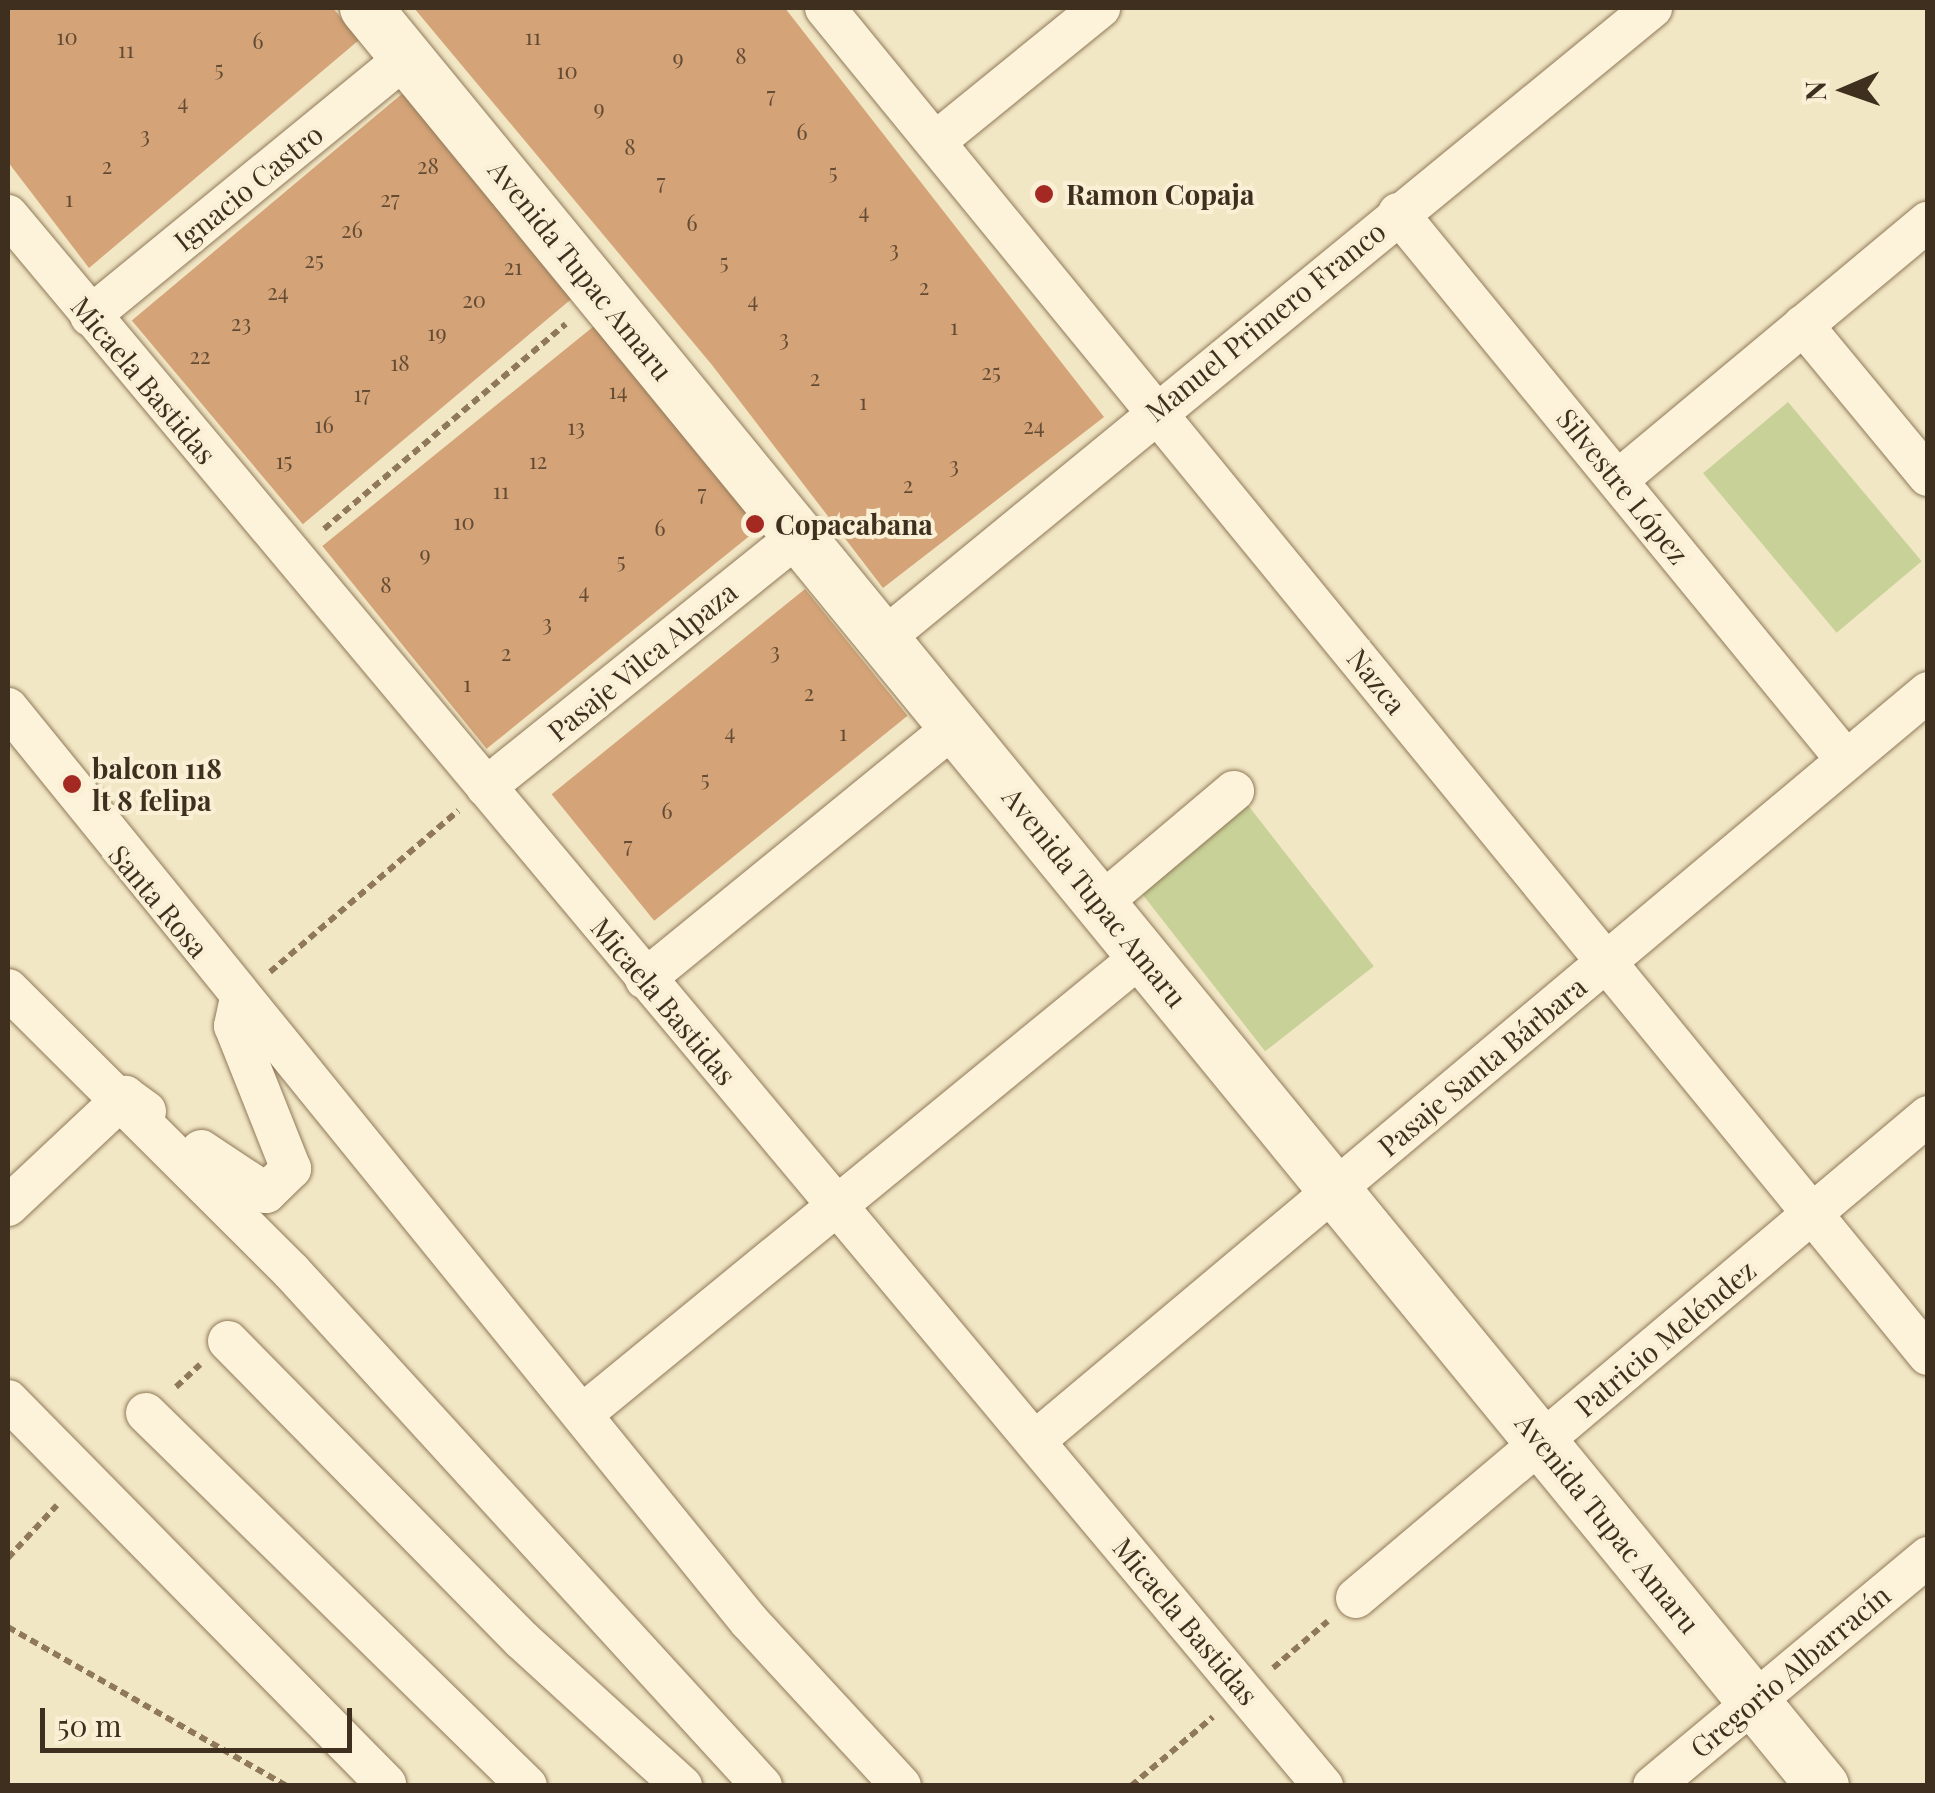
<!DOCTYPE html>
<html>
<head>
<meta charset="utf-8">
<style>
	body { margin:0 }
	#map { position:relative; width:1935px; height:1793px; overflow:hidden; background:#f2e7c5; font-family:"Playfair Display",serif }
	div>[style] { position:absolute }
	.green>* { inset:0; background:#c8d298; transform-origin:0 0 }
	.building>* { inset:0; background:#d4a378; transform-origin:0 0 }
	.path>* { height:6px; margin-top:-3px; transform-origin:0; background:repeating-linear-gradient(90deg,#907959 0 8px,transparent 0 13px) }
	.roads { filter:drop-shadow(0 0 2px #907959) drop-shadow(0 0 2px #907959) }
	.minor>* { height:40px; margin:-20px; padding:0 20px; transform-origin:20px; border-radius:20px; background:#fcf3da }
	.tertiary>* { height:52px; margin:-26px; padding:0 26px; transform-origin:26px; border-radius:26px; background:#fcf3da }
	.dots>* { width:28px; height:28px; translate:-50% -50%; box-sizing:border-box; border:5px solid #f9f0d6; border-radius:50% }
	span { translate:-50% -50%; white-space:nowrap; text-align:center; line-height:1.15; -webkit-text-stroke:8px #f9f0d6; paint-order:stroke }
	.number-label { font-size:22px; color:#644c34 }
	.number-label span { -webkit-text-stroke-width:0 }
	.street-label { font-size:28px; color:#3e2f1e }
	.poi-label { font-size:28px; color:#3e2f1e; font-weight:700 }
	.left { translate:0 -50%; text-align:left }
	.frame { position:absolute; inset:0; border:10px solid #3e2f1e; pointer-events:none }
	.north { position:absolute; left:1795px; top:40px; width:100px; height:100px; -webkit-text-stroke:8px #f9f0d6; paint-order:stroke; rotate:268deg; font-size:28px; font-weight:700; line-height:40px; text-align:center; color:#3e2f1e }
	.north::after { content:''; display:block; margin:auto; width:35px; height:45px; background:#3e2f1e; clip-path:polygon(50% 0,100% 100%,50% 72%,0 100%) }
	.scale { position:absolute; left:40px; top:1708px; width:312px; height:45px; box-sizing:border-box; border:5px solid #3e2f1e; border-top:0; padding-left:12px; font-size:30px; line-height:35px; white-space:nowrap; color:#3e2f1e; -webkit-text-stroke:8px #f9f0d6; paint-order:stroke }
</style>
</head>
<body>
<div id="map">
	<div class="green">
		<div style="left:1788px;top:402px;width:208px;height:111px;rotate:50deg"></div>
		<div style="left:1247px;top:804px;width:206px;height:138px;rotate:52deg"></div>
	</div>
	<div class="building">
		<div style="clip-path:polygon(8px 8px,333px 8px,359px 40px,89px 268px,8px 162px)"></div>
		<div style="clip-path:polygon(414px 8px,785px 8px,1104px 417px,883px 588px,712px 365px)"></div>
		<div style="left:403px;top:93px;width:266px;height:354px;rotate:50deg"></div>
		<div style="left:599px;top:322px;width:261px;height:356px;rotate:51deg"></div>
		<div style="left:805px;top:589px;width:163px;height:326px;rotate:51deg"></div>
	</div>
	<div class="path">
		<div style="left:324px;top:529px;width:317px;rotate:-40.3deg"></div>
		<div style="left:270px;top:972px;width:248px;rotate:-40.6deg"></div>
		<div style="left:176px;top:1387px;width:33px;rotate:-43deg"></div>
		<div style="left:8px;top:1558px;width:72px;rotate:-47.2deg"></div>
		<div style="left:8px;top:1627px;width:321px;rotate:29.7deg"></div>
		<div style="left:1273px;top:1668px;width:72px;rotate:-40.5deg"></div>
		<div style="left:1131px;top:1786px;width:107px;rotate:-40.1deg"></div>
	</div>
	<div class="roads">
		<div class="minor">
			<div style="left:825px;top:8px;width:1741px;rotate:50.69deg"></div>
			<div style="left:935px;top:142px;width:213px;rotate:-39.1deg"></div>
			<div style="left:1398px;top:213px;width:707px;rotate:50.68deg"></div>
			<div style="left:8px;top:215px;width:2049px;rotate:50.07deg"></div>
			<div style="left:90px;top:316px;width:409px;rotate:-39.3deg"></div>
			<div style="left:1803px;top:325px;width:196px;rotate:50.4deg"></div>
			<div style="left:1619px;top:479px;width:402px;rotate:-39.8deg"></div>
			<div style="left:883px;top:639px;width:995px;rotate:-39.37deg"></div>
			<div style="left:8px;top:708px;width:1176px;rotate:50.94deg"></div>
			<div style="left:749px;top:1621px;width:224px;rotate:47.3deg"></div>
			<div style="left:486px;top:787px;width:402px;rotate:-38.8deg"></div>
			<div style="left:1101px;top:903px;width:174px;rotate:-40.1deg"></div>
			<div style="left:645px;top:979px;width:400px;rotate:-39.2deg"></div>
			<div style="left:8px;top:989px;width:400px;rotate:44.9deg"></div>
			<div style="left:291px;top:1271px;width:698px;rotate:47.56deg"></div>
			<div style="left:201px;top:1150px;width:78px;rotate:33.5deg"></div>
			<div style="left:266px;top:1193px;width:35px;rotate:-44deg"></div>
			<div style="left:291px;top:1169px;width:154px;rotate:-111.7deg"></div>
			<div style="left:234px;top:1026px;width:29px;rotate:-78deg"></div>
			<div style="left:8px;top:1206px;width:161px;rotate:-43.2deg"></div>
			<div style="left:125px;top:1096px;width:26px;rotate:36deg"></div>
			<div style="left:228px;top:1341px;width:419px;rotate:45.5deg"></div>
			<div style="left:522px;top:1640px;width:217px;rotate:42.4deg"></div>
			<div style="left:8px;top:1400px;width:539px;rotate:45.45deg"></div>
			<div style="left:585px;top:1412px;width:721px;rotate:-39.32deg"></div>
			<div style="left:146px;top:1413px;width:533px;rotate:44.39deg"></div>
			<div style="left:1036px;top:1440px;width:1164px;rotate:-39.98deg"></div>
			<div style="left:1356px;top:1598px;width:748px;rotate:-40.12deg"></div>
			<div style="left:1653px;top:1786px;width:358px;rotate:-39.8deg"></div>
		</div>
		<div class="tertiary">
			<div style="left:366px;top:8px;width:2299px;rotate:50.67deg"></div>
		</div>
	</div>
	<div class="dots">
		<div style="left:1044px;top:194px;background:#a42923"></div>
		<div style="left:755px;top:524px;background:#a42923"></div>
		<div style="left:72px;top:784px;background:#a42923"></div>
	</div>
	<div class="number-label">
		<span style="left:67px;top:37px">10</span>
		<span style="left:533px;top:37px">11</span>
		<span style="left:258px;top:41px">6</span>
		<span style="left:126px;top:50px">11</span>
		<span style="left:741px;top:56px">8</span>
		<span style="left:678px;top:58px">9</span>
		<span style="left:219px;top:69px">5</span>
		<span style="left:567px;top:71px">10</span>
		<span style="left:771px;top:95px">7</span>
		<span style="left:183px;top:102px">4</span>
		<span style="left:599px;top:108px">9</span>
		<span style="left:802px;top:132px">6</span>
		<span style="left:145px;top:135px">3</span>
		<span style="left:630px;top:147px">8</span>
		<span style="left:107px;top:166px">2</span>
		<span style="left:428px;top:166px">28</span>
		<span style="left:833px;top:172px">5</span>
		<span style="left:661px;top:182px">7</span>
		<span style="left:69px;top:199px">1</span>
		<span style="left:390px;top:199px">27</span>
		<span style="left:864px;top:211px">4</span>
		<span style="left:692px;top:223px">6</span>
		<span style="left:352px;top:230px">26</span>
		<span style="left:894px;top:249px">3</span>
		<span style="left:314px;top:260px">25</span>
		<span style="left:724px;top:262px">5</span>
		<span style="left:513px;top:267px">21</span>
		<span style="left:924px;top:287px">2</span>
		<span style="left:278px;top:292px">24</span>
		<span style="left:474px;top:300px">20</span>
		<span style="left:753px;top:300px">4</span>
		<span style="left:241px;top:323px">23</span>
		<span style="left:954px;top:327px">1</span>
		<span style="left:437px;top:333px">19</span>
		<span style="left:784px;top:338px">3</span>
		<span style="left:200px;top:356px">22</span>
		<span style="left:400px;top:363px">18</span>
		<span style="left:991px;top:372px">25</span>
		<span style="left:815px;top:378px">2</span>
		<span style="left:618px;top:391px">14</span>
		<span style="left:362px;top:394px">17</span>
		<span style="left:863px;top:402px">1</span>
		<span style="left:324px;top:425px">16</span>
		<span style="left:1034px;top:426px">24</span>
		<span style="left:576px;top:427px">13</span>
		<span style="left:284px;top:461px">15</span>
		<span style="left:538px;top:461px">12</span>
		<span style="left:954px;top:465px">3</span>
		<span style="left:908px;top:485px">2</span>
		<span style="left:501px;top:491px">11</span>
		<span style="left:702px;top:493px">7</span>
		<span style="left:464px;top:522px">10</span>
		<span style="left:660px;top:528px">6</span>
		<span style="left:425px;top:554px">9</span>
		<span style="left:621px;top:561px">5</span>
		<span style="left:386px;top:585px">8</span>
		<span style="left:584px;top:591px">4</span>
		<span style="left:547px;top:623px">3</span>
		<span style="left:775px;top:651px">3</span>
		<span style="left:506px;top:653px">2</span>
		<span style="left:467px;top:684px">1</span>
		<span style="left:809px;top:693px">2</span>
		<span style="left:730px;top:732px">4</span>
		<span style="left:843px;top:733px">1</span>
		<span style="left:705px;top:779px">5</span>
		<span style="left:667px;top:811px">6</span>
		<span style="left:628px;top:845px">7</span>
	</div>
	<div class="street-label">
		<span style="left:248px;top:187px;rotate:-39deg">Ignacio Castro</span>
		<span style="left:581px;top:270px;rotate:51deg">Avenida Tupac Amaru</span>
		<span style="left:1265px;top:321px;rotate:-39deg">Manuel Primero Franco</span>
		<span style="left:144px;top:380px;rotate:50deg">Micaela Bastidas</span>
		<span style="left:1623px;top:486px;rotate:51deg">Silvestre López</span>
		<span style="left:642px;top:661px;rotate:-39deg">Pasaje Vilca Alpaza</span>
		<span style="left:1377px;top:681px;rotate:51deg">Nazca</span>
		<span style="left:1095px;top:897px;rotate:51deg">Avenida Tupac Amaru</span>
		<span style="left:159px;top:901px;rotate:50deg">Santa Rosa</span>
		<span style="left:664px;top:1001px;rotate:50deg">Micaela Bastidas</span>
		<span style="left:1482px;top:1066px;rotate:-40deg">Pasaje Santa Bárbara</span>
		<span style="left:1665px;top:1338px;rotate:-40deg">Patricio Meléndez</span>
		<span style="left:1608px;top:1523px;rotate:51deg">Avenida Tupac Amaru</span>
		<span style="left:1186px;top:1621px;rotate:50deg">Micaela Bastidas</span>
		<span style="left:1790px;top:1671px;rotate:-40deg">Gregorio Albarracín</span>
	</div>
	<div class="poi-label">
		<span class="left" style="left:1066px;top:194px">Ramon Copaja</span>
		<span class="left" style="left:775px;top:524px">Copacabana</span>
		<span class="left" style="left:92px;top:784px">balcon 118<br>lt 8 felipa</span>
	</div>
	<div class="frame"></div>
	<div class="north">N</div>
	<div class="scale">50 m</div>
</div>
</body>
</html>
